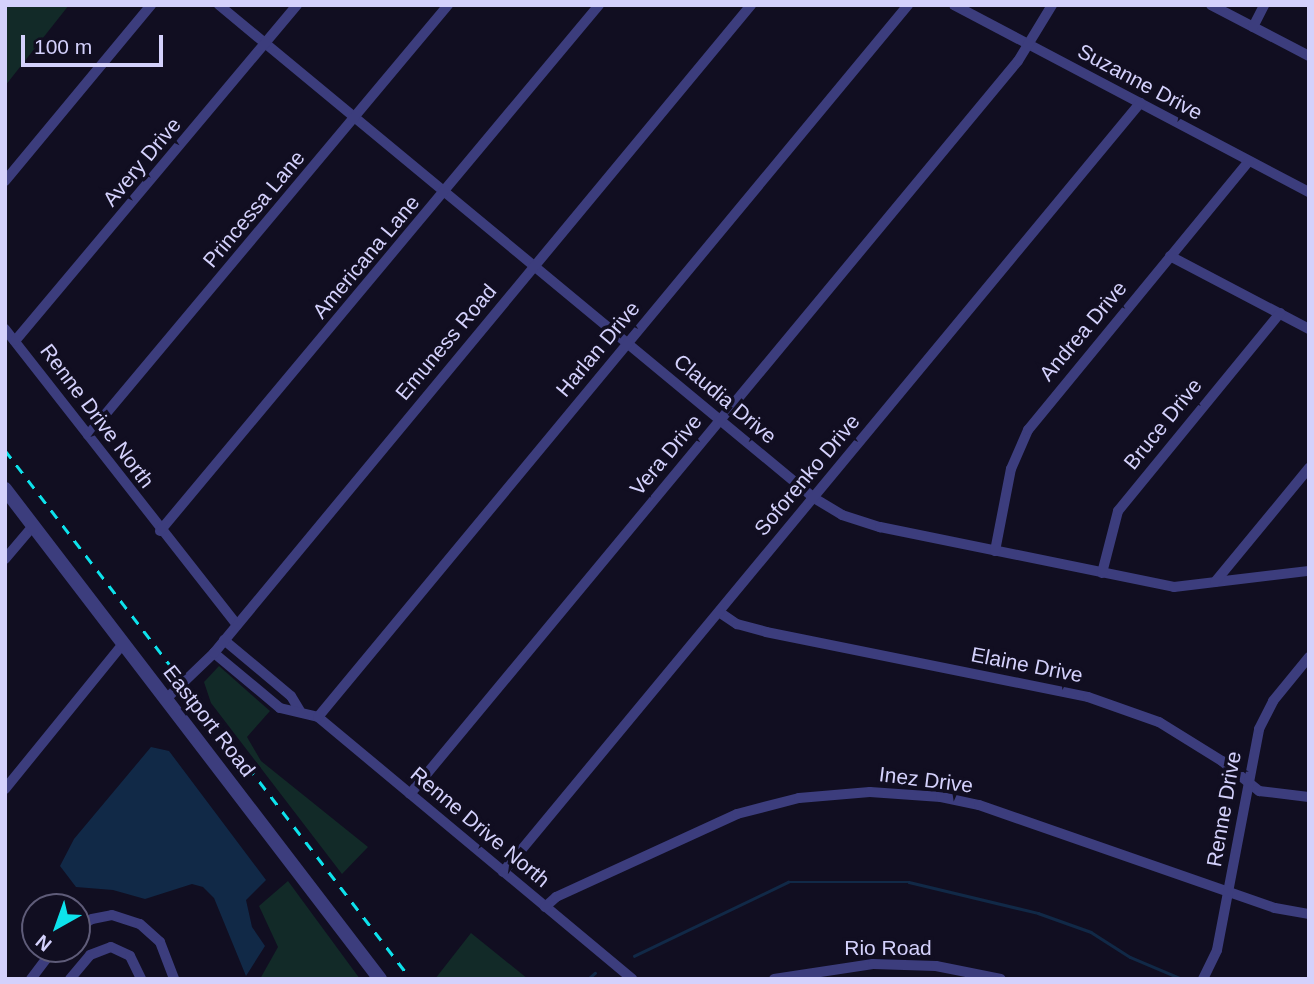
<!DOCTYPE html>
<html>
<head>
<meta charset="utf-8">
<style>
	body { margin:0 }
	#map { position:relative; width:1314px; height:984px; overflow:hidden; background:#110e21; font-family:Helvetica,sans-serif }
	div>[style] { position:absolute }
	.green>* { inset:0; background:#122a28 }
	.water>* { inset:0; background:#112947 }
	.stream>* { height:2.5px; margin:-1.25px; padding:0 1.25px; transform-origin:1.25px; border-radius:1.25px; background:#112947 }
	.minor>* { height:10px; margin:-5px; padding:0 5px; transform-origin:5px; border-radius:5px; background:#3c3d7d }
	.tertiary>* { height:14px; margin:-7px; padding:0 7px; transform-origin:7px; border-radius:7px; background:#3c3d7d }
	.rail>* { height:2.5px; margin-top:-1.25px; transform-origin:0; background:repeating-linear-gradient(90deg,#0de2ec 0 10px,transparent 0 19px) }
	span { translate:-50% -50%; white-space:nowrap; text-align:center; line-height:1.15; -webkit-text-stroke:7px #110e21; paint-order:stroke }
	.street-label { font-size:21px; color:#d4d1fc }
	.frame { position:absolute; inset:0; border:7px solid #d4d1fc; pointer-events:none }
	.north { position:absolute; left:21px; top:893px; width:70px; height:70px; box-sizing:border-box; background:#110e21; border:2px solid #5f5c79; border-radius:50%; rotate:220deg; font-size:19px; font-weight:700; line-height:28px; text-align:center; color:#d4d1fc }
	.north::after { content:''; display:block; margin:auto; width:24px; height:32px; background:#0de2ec; clip-path:polygon(50% 0,100% 100%,50% 72%,0 100%) }
	.scale { position:absolute; left:21px; top:35px; width:142px; height:32px; box-sizing:border-box; border:4px solid #d4d1fc; border-top:0; padding-left:9px; font-size:21px; line-height:24px; white-space:nowrap; color:#d4d1fc; -webkit-text-stroke:5px #110e21; paint-order:stroke }
</style>
</head>
<body>
<div id="map">
	<div class="green">
		<div style="clip-path:polygon(5px 5px,69px 5px,5px 86px)"></div>
		<div style="clip-path:polygon(219px 666px,270px 711px,247px 737px,261px 761px,368px 847px,342px 874px,211px 703px,204px 682px)"></div>
		<div style="clip-path:polygon(288px 881px,360px 979px,260px 979px,278px 947px,259px 906px)"></div>
		<div style="clip-path:polygon(471px 933px,528px 979px,435px 979px)"></div>
	</div>
	<div class="water">
		<div style="clip-path:polygon(151px 747px,169px 751px,266px 880px,246px 900px,252px 927px,265px 946px,246px 976px,214px 898px,203px 887px,192px 884px,145px 899px,113px 890px,76px 887px,60px 866px,74px 839px)"></div>
	</div>
	<div class="stream">
		<div style="left:634px;top:956px;width:171px;rotate:-25.7deg"></div>
		<div style="left:788px;top:882px;width:121px"></div>
		<div style="left:909px;top:882px;width:133px;rotate:13.5deg"></div>
		<div style="left:1038px;top:913px;width:56px;rotate:19.7deg"></div>
		<div style="left:1091px;top:932px;width:46px;rotate:32.7deg"></div>
		<div style="left:1130px;top:957px;width:54px;rotate:22.8deg"></div>
		<div style="left:588px;top:979px;width:9px;rotate:-41deg"></div>
	</div>
	<div class="minor">
		<div style="left:219px;top:5px;width:773px;rotate:39.64deg"></div>
		<div style="left:814px;top:498px;width:33px;rotate:31deg"></div>
		<div style="left:842px;top:515px;width:40px;rotate:18deg"></div>
		<div style="left:880px;top:527px;width:300px;rotate:11.5deg"></div>
		<div style="left:1174px;top:587px;width:136px;rotate:-6.8deg"></div>
		<div style="left:954px;top:5px;width:401px;rotate:27.8deg"></div>
		<div style="left:1211px;top:5px;width:110px;rotate:27.5deg"></div>
		<div style="left:1253px;top:27px;width:25px;rotate:-63deg"></div>
		<div style="left:5px;top:181px;width:229px;rotate:-50.3deg"></div>
		<div style="left:1170px;top:256px;width:157px;rotate:27.7deg"></div>
		<div style="left:5px;top:329px;width:376px;rotate:51.9deg"></div>
		<div style="left:15px;top:341px;width:439px;rotate:-50deg"></div>
		<div style="left:88px;top:435px;width:561px;rotate:-50.06deg"></div>
		<div style="left:160px;top:531px;width:685px;rotate:-50.15deg"></div>
		<div style="left:995px;top:551px;width:84px;rotate:-79deg"></div>
		<div style="left:1011px;top:469px;width:43px;rotate:-66.4deg"></div>
		<div style="left:1028px;top:430px;width:348px;rotate:-50.6deg"></div>
		<div style="left:5px;top:559px;width:43px;rotate:-49.7deg"></div>
		<div style="left:1102px;top:573px;width:64px;rotate:-75.5deg"></div>
		<div style="left:1118px;top:511px;width:256px;rotate:-50.7deg"></div>
		<div style="left:1215px;top:582px;width:148px;rotate:-50.5deg"></div>
		<div style="left:719px;top:612px;width:22px;rotate:34deg"></div>
		<div style="left:737px;top:624px;width:30px;rotate:15deg"></div>
		<div style="left:766px;top:632px;width:328px;rotate:11.4deg"></div>
		<div style="left:1088px;top:697px;width:75px;rotate:19.4deg"></div>
		<div style="left:1159px;top:722px;width:74px;rotate:31.8deg"></div>
		<div style="left:1222px;top:761px;width:48px;rotate:39deg"></div>
		<div style="left:1259px;top:791px;width:50px;rotate:6.8deg"></div>
		<div style="left:224px;top:640px;width:87px;rotate:39.9deg"></div>
		<div style="left:291px;top:696px;width:17px;rotate:59deg"></div>
		<div style="left:214px;top:653px;width:86px;rotate:39.8deg"></div>
		<div style="left:280px;top:708px;width:39px;rotate:13deg"></div>
		<div style="left:318px;top:717px;width:409px;rotate:39.8deg"></div>
		<div style="left:166px;top:699px;width:66px;rotate:-43.8deg"></div>
		<div style="left:214px;top:653px;width:842px;rotate:-50.35deg"></div>
		<div style="left:318px;top:717px;width:925px;rotate:-50.35deg"></div>
		<div style="left:5px;top:789px;width:187px;rotate:-50.9deg"></div>
		<div style="left:410px;top:794px;width:952px;rotate:-50.33deg"></div>
		<div style="left:1018px;top:61px;width:66px;rotate:-58.7deg"></div>
		<div style="left:503px;top:872px;width:999px;rotate:-50.36deg"></div>
		<div style="left:545px;top:907px;width:15px;rotate:-42deg"></div>
		<div style="left:556px;top:897px;width:199px;rotate:-24.6deg"></div>
		<div style="left:737px;top:814px;width:64px;rotate:-14.5deg"></div>
		<div style="left:799px;top:798px;width:71px;rotate:-4.8deg"></div>
		<div style="left:870px;top:792px;width:71px;rotate:4deg"></div>
		<div style="left:941px;top:797px;width:39px;rotate:12deg"></div>
		<div style="left:979px;top:805px;width:313px;rotate:19.2deg"></div>
		<div style="left:1275px;top:908px;width:35px;rotate:10deg"></div>
		<div style="left:77px;top:928px;width:17px;rotate:-31deg"></div>
		<div style="left:92px;top:919px;width:20px;rotate:-11deg"></div>
		<div style="left:112px;top:915px;width:29px;rotate:18deg"></div>
		<div style="left:140px;top:924px;width:27px;rotate:42deg"></div>
		<div style="left:160px;top:942px;width:40px;rotate:69deg"></div>
		<div style="left:31px;top:979px;width:38px;rotate:-53deg"></div>
		<div style="left:70px;top:979px;width:31px;rotate:-50deg"></div>
		<div style="left:90px;top:955px;width:22px;rotate:-21deg"></div>
		<div style="left:111px;top:947px;width:21px;rotate:25deg"></div>
		<div style="left:130px;top:956px;width:25px;rotate:64deg"></div>
		<div style="left:774px;top:979px;width:100px;rotate:-8.6deg"></div>
		<div style="left:873px;top:964px;width:63px;rotate:1.8deg"></div>
		<div style="left:936px;top:966px;width:66px;rotate:11.3deg"></div>
		<div style="left:1203px;top:979px;width:32px;rotate:-64deg"></div>
		<div style="left:1217px;top:950px;width:225px;rotate:-79.2deg"></div>
		<div style="left:1259px;top:729px;width:31px;rotate:-63deg"></div>
		<div style="left:1273px;top:701px;width:57px;rotate:-50.7deg"></div>
	</div>
	<div class="tertiary">
		<div style="left:5px;top:489px;width:617px;rotate:52.57deg"></div>
	</div>
	<div class="rail">
		<div style="left:5px;top:450px;width:667px;rotate:52.49deg"></div>
	</div>
	<div class="street-label">
		<span style="left:1140px;top:82px;rotate:28deg">Suzanne Drive</span>
		<span style="left:142px;top:162px;rotate:-50deg">Avery Drive</span>
		<span style="left:254px;top:209px;rotate:-50deg">Princessa Lane</span>
		<span style="left:366px;top:257px;rotate:-50deg">Americana Lane</span>
		<span style="left:1083px;top:331px;rotate:-50deg">Andrea Drive</span>
		<span style="left:446px;top:342px;rotate:-50deg">Emuness Road</span>
		<span style="left:598px;top:349px;rotate:-50deg">Harlan Drive</span>
		<span style="left:725px;top:399px;rotate:40deg">Claudia Drive</span>
		<span style="left:97px;top:416px;rotate:53deg">Renne Drive North</span>
		<span style="left:1163px;top:424px;rotate:-51deg">Bruce Drive</span>
		<span style="left:666px;top:455px;rotate:-50deg">Vera Drive</span>
		<span style="left:807px;top:475px;rotate:-50deg">Soforenko Drive</span>
		<span style="left:1027px;top:665px;rotate:11deg">Elaine Drive</span>
		<span style="left:209px;top:721px;rotate:52deg">Eastport Road</span>
		<span style="left:926px;top:780px;rotate:7deg">Inez Drive</span>
		<span style="left:1224px;top:809px;rotate:-80deg">Renne Drive</span>
		<span style="left:480px;top:827px;rotate:40deg">Renne Drive North</span>
		<span style="left:888px;top:948px">Rio Road</span>
	</div>
	<div class="frame"></div>
	<div class="north">N</div>
	<div class="scale">100 m</div>
</div>
</body>
</html>
